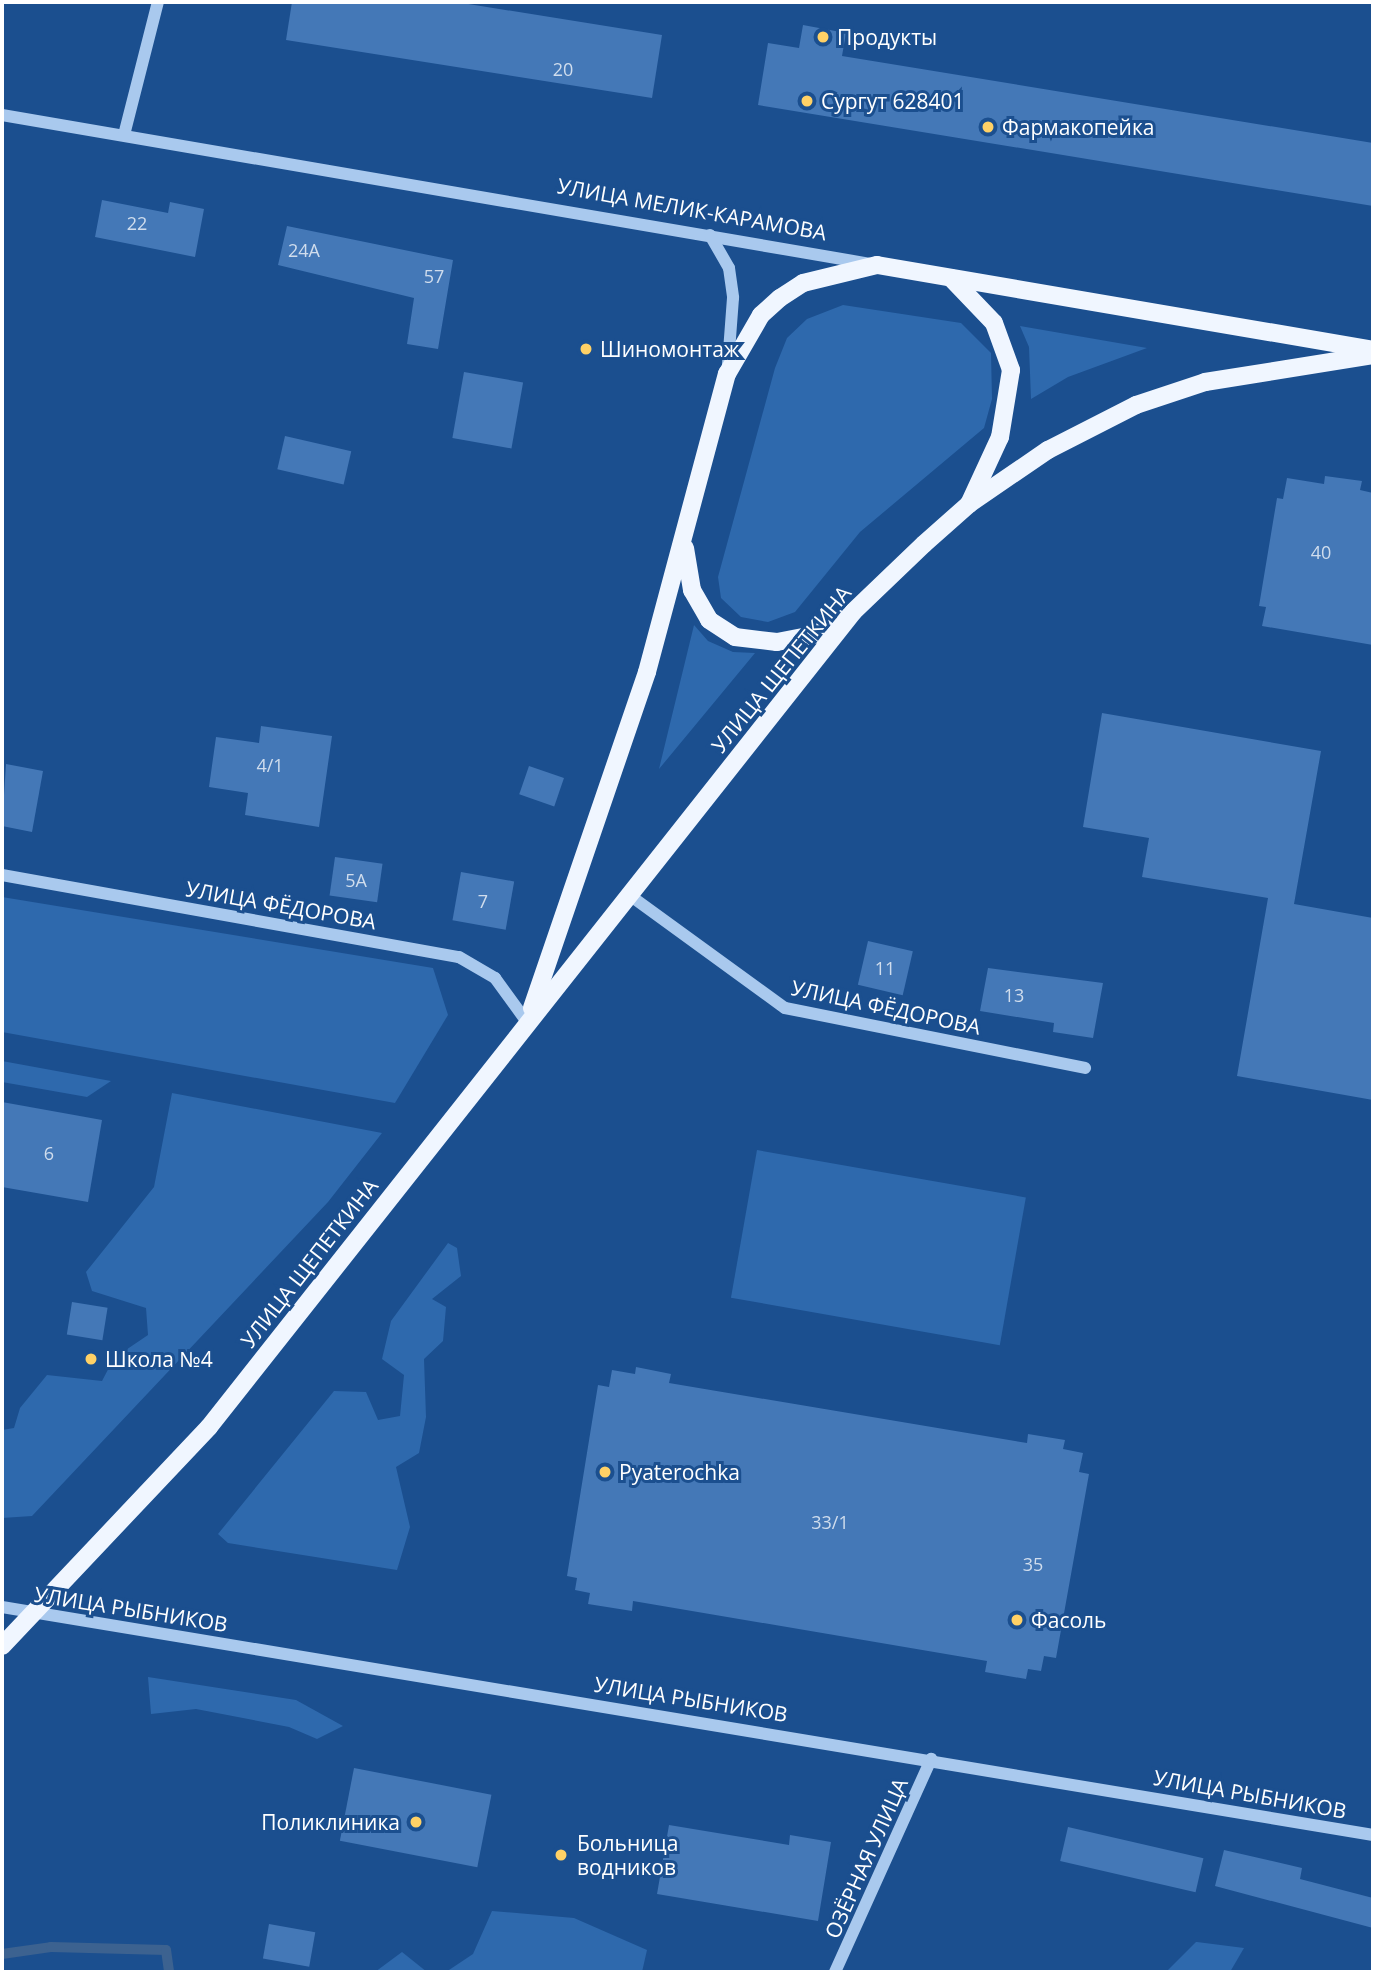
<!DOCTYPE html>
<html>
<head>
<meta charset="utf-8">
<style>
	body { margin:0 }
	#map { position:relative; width:1375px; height:1974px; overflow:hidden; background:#1b4f8f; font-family:"Open Sans",sans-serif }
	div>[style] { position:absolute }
	.green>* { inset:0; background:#2e69ad; transform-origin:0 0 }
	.stream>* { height:10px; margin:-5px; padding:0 5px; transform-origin:5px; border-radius:5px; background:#3c6290 }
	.building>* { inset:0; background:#4478b7; transform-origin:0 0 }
	.minor>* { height:12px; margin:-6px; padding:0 6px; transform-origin:6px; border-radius:6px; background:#a9c9ee }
	.major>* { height:18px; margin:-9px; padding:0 9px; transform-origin:9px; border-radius:9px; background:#f0f6ff }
	.dots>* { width:19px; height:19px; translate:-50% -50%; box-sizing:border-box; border:4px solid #1b4f8f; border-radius:50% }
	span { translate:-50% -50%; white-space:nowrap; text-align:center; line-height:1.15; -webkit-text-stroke:6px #1b4f8f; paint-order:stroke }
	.number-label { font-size:18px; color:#d0dded }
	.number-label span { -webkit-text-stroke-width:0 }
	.poi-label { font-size:21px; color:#fff }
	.left { translate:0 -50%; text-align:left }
	.right { translate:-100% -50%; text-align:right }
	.street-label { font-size:21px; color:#fff }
	.frame { position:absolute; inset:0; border:4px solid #fff; pointer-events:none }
</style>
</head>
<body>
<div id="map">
	<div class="green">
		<div style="clip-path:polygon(843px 305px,961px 323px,991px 353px,992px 399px,984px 428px,860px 532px,795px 612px,768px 622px,741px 617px,721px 598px,718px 577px,775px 368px,787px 338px,807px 319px)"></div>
		<div style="clip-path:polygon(1020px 326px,1147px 348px,1068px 377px,1031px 399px,1029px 347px)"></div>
		<div style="clip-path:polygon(694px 625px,708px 641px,733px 652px,755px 653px,659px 769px)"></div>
		<div style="clip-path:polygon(2px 897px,433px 968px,448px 1015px,395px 1103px,2px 1032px)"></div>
		<div style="clip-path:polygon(2px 1061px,111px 1081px,87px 1097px,2px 1082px)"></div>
		<div style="clip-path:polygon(172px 1093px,382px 1133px,328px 1202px,32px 1516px,2px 1518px,2px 1430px,14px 1428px,20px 1408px,47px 1375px,102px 1381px,114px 1358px,148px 1335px,146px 1308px,92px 1291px,86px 1272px,154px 1187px)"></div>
		<div style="left:757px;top:1150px;width:273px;height:150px;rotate:10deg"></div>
		<div style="clip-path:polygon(448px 1243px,457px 1248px,461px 1276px,432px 1299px,446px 1307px,443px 1341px,424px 1359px,426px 1417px,419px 1453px,396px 1467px,410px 1527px,397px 1570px,228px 1543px,218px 1534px,334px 1391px,366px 1392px,378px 1420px,400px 1416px,404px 1375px,382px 1359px,391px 1321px)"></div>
		<div style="clip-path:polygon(148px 1677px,296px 1700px,343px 1726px,317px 1739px,289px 1727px,196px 1709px,151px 1714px)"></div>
		<div style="clip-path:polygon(492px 1911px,574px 1918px,647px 1950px,642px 1972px,446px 1972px,473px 1954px)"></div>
		<div style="clip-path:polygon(1196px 1942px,1197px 1942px,1244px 1948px,1230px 1972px,1166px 1972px)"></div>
		<div style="clip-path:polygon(402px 1952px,427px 1972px,375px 1972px)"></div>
	</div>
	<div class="stream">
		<div style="left:2px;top:1954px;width:49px;rotate:-8.1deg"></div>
		<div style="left:51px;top:1947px;width:115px;rotate:1.5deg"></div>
		<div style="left:166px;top:1950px;width:22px;rotate:82deg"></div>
	</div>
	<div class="building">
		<div style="clip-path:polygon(292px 2px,456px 2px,662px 35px,652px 98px,286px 40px)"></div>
		<div style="clip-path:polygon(803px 25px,846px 33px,842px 56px,1373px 143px,1373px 206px,758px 105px,768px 43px,799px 48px)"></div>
		<div style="clip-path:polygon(102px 200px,168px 213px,170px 202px,204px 209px,195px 257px,95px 237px)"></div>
		<div style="clip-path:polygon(287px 226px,453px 260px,438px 349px,407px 344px,414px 298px,278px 265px)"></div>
		<div style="left:464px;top:372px;width:60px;height:67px;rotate:10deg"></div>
		<div style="left:285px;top:436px;width:68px;height:34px;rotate:13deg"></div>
		<div style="clip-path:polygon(1325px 476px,1362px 481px,1360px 490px,1373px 493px,1373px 645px,1262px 626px,1266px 607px,1259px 606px,1277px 498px,1283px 499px,1287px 478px,1324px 484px)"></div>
		<div style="clip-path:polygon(1102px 713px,1321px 751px,1294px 904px,1373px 918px,1373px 1100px,1237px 1076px,1268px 898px,1142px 877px,1149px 838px,1083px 827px)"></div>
		<div style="clip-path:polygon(261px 726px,332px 736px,319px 827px,245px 815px,248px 793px,209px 787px,216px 737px,259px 743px)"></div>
		<div style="clip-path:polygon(6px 764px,43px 771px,32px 832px,2px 826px)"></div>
		<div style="left:529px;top:766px;width:37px;height:30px;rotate:19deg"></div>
		<div style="left:335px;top:857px;width:48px;height:39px;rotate:8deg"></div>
		<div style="left:461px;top:872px;width:54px;height:49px;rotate:10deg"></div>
		<div style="left:868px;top:941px;width:46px;height:45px;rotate:13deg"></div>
		<div style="clip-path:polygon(988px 968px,1103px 983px,1093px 1038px,1053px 1032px,1054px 1023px,980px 1011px)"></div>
		<div style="clip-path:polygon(2px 1102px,102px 1120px,88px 1202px,2px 1187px)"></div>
		<div style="left:72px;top:1302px;width:36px;height:33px;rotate:9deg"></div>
		<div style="clip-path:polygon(636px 1367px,671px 1374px,669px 1383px,1027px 1443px,1028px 1434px,1065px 1440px,1063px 1449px,1083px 1453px,1079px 1472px,1089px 1474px,1056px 1658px,1044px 1656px,1041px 1671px,1028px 1669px,1026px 1679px,985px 1672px,987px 1661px,633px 1601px,632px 1611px,588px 1604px,590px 1593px,575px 1590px,577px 1578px,567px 1576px,598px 1385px,609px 1387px,612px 1370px,635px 1374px)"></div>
		<div style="left:354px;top:1768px;width:140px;height:74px;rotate:11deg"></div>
		<div style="clip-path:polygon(669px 1825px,789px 1845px,790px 1835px,831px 1842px,818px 1921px,657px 1894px)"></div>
		<div style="left:1068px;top:1827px;width:139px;height:35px;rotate:13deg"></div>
		<div style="clip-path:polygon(1224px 1850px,1302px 1868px,1300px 1879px,1373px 1898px,1373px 1928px,1215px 1886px)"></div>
		<div style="left:269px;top:1924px;width:47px;height:35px;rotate:10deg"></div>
	</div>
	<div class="minor">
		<div style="left:2px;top:115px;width:882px;rotate:9.73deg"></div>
		<div style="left:124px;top:135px;width:137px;rotate:-75.7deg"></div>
		<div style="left:710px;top:235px;width:38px;rotate:60deg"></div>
		<div style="left:729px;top:268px;width:30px;rotate:82deg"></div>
		<div style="left:733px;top:298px;width:67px;rotate:94.3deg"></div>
		<div style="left:2px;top:875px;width:464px;rotate:10.2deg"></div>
		<div style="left:459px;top:957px;width:42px;rotate:30.3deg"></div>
		<div style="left:495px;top:978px;width:54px;rotate:54deg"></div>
		<div style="left:628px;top:894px;width:194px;rotate:36deg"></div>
		<div style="left:785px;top:1008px;width:306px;rotate:11.3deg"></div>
		<div style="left:2px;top:1607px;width:1390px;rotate:9.44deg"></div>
		<div style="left:835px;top:1972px;width:234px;rotate:-65.7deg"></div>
	</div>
	<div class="major">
		<div style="left:951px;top:278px;width:62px;rotate:46.3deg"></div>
		<div style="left:994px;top:323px;width:50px;rotate:70.1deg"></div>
		<div style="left:1011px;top:370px;width:68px;rotate:99.3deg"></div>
		<div style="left:1000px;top:437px;width:74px;rotate:114.8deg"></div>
		<div style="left:685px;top:548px;width:43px;rotate:80.5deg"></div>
		<div style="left:692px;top:590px;width:34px;rotate:60deg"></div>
		<div style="left:709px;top:620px;width:31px;rotate:33deg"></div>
		<div style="left:735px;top:637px;width:42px;rotate:6.8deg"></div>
		<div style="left:777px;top:642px;width:38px;rotate:-11deg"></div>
		<div style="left:814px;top:635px;width:37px;rotate:-29deg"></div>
		<div style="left:532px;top:1008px;width:355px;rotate:-71.1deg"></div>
		<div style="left:647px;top:672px;width:309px;rotate:-75deg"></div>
		<div style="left:727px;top:374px;width:68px;rotate:-60deg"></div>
		<div style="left:761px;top:315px;width:25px;rotate:-42deg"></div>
		<div style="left:780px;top:298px;width:27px;rotate:-33deg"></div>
		<div style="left:803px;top:283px;width:76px;rotate:-13.7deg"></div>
		<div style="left:877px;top:265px;width:499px;rotate:9.7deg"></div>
		<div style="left:2px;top:1646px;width:301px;rotate:-46.6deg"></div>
		<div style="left:209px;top:1427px;width:1039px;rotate:-51.68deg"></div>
		<div style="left:853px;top:612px;width:98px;rotate:-43.8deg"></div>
		<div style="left:924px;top:544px;width:60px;rotate:-41.6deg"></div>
		<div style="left:969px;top:504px;width:96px;rotate:-34.4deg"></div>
		<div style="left:1048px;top:450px;width:99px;rotate:-27.1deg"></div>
		<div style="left:1136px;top:405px;width:73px;rotate:-18.4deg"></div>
		<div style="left:1205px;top:382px;width:170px;rotate:-9.1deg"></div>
	</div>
	<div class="dots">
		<div style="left:823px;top:37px;background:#ffd166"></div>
		<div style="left:807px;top:101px;background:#ffd166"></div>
		<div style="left:988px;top:127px;background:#ffd166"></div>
		<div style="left:586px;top:349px;background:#ffd166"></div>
		<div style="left:91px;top:1359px;background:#ffd166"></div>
		<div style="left:605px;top:1472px;background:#ffd166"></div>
		<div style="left:1017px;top:1620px;background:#ffd166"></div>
		<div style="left:416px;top:1822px;background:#ffd166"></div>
		<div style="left:561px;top:1855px;background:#ffd166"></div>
	</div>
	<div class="number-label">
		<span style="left:563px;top:69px">20</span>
		<span style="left:137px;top:223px">22</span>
		<span style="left:304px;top:250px">24А</span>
		<span style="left:434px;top:276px">57</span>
		<span style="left:1321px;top:552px">40</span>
		<span style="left:270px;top:765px">4/1</span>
		<span style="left:356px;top:880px">5А</span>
		<span style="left:483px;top:901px">7</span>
		<span style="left:885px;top:968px">11</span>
		<span style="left:1014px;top:995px">13</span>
		<span style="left:49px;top:1153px">6</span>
		<span style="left:830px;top:1522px">33/1</span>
		<span style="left:1033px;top:1564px">35</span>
	</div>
	<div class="poi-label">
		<span class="left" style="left:837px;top:37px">Продукты</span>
		<span class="left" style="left:821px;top:101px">Сургут 628401</span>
		<span class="left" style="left:1002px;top:127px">Фармакопейка</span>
		<span class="left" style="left:600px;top:349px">Шиномонтаж</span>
		<span class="left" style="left:105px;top:1359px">Школа №4</span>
		<span class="left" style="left:619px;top:1472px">Pyaterochka</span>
		<span class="left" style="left:1031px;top:1620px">Фасоль</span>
		<span class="right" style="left:400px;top:1822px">Поликлиника</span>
		<span class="left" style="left:577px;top:1855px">Больница<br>водников</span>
	</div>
	<div class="street-label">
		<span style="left:692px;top:209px;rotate:10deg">УЛИЦА МЕЛИК-КАРАМОВА</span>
		<span style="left:781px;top:669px;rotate:-51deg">УЛИЦА ЩЕПЕТКИНА</span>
		<span style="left:281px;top:905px;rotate:10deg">УЛИЦА ФЁДОРОВА</span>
		<span style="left:886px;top:1007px;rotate:12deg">УЛИЦА ФЁДОРОВА</span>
		<span style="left:309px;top:1263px;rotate:-52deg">УЛИЦА ЩЕПЕТКИНА</span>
		<span style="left:131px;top:1609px;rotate:9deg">УЛИЦА РЫБНИКОВ</span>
		<span style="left:691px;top:1699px;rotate:9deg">УЛИЦА РЫБНИКОВ</span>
		<span style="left:1250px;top:1794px;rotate:10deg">УЛИЦА РЫБНИКОВ</span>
		<span style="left:866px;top:1858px;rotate:-66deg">ОЗЁРНАЯ УЛИЦА</span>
	</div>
	<div class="frame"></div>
</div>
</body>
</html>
